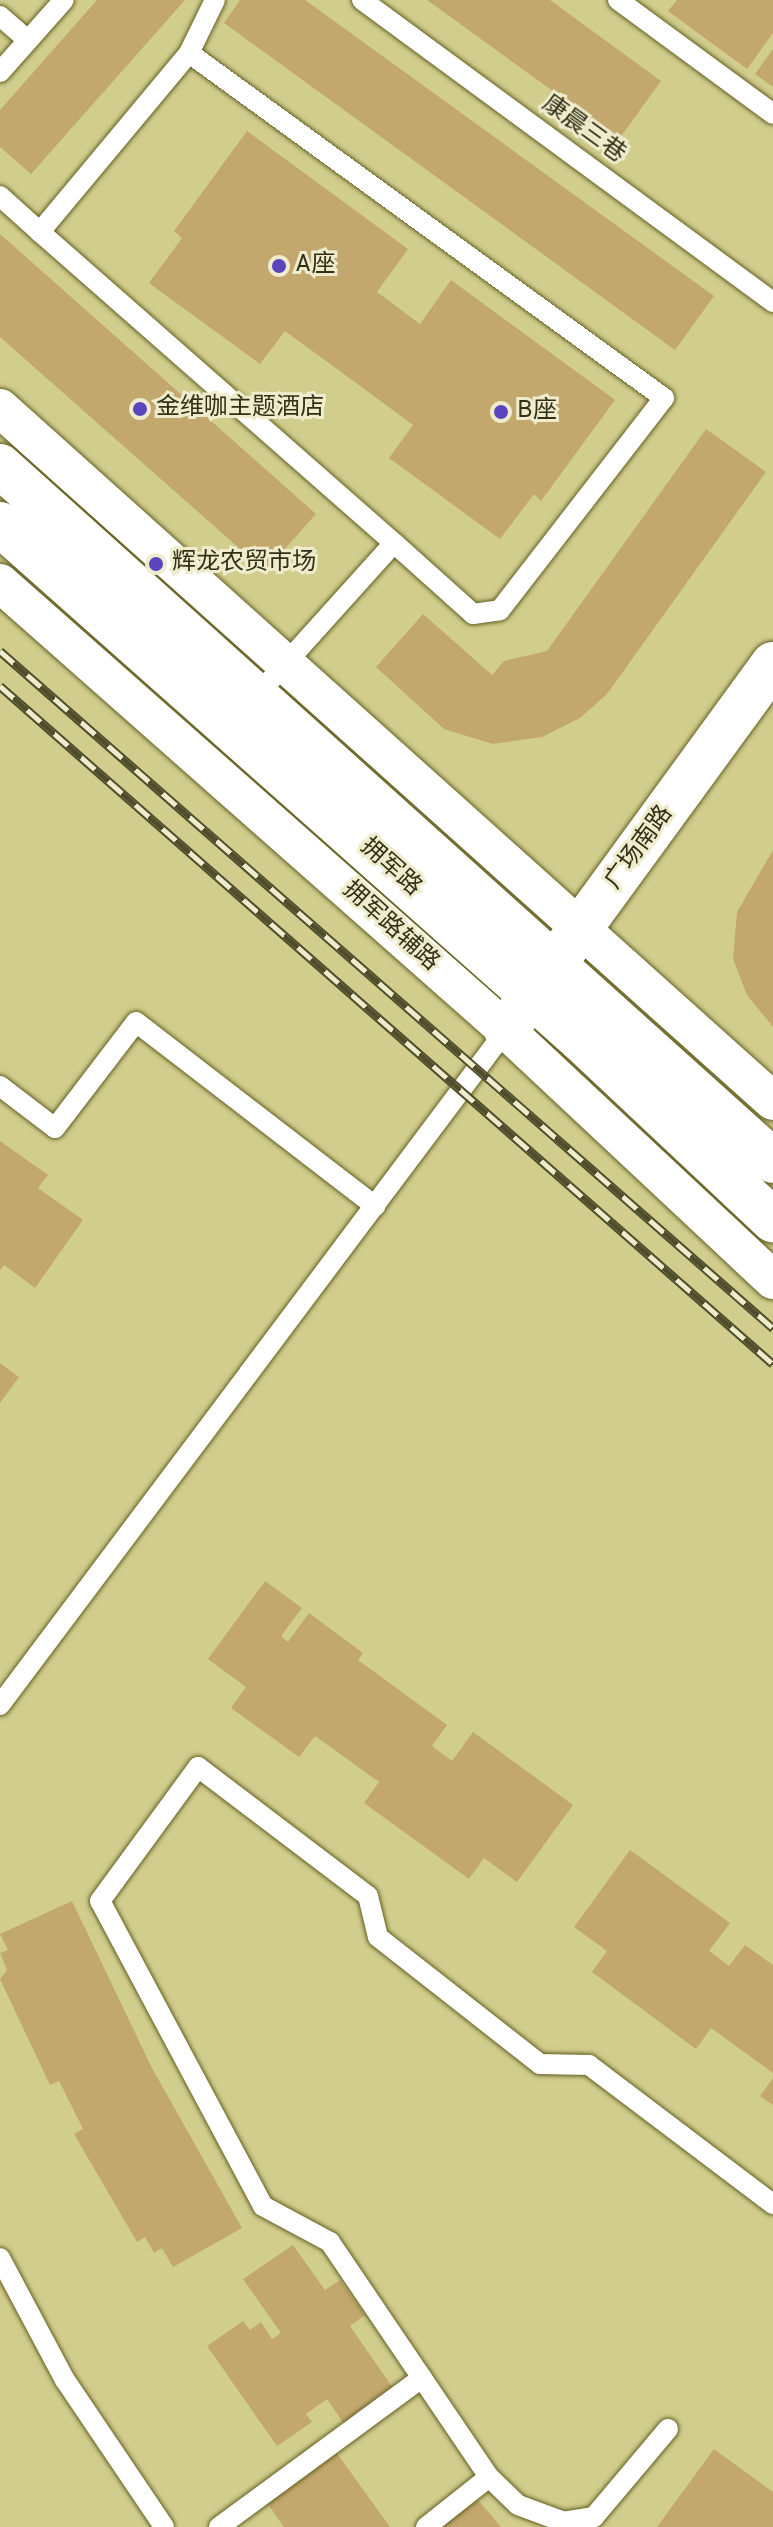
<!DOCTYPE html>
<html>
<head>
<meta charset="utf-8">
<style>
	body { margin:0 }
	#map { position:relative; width:773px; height:2527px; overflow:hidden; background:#d1cd8d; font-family:Overpass,"Noto Sans SC",sans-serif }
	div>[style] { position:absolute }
	.building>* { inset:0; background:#c3a86d }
	.roads { filter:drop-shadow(0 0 2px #646022) drop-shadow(0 0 2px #646022) }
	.service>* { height:20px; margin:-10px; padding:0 10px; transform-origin:10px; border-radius:10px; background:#fff }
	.minor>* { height:38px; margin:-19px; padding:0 19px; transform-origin:19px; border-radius:19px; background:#fff }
	.tertiary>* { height:44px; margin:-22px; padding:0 22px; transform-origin:22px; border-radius:22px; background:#fff }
	.secondary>* { height:44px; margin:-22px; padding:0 22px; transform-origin:22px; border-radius:22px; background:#fff }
	.rail>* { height:9px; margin-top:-4.5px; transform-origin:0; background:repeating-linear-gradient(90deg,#eeeccd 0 18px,#4f4d2c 0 36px); box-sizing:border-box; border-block:2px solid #4f4d2c }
	.dots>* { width:22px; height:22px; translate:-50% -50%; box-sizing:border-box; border:4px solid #eeeccd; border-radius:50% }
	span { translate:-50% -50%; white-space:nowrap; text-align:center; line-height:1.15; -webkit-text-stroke:6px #eeeccd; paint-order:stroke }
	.street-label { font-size:24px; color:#312f15 }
	.poi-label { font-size:24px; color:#312f15 }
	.left { translate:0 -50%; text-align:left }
</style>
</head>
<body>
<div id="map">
	<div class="building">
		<div style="clip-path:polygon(97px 0,185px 0,31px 174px,0 147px,0 110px)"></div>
		<div style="clip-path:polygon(240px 0,305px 0,714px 296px,675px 350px,224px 23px)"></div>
		<div style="clip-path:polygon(427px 0,550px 0,661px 81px,619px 139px)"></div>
		<div style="clip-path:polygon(677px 0,773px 0,773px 33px,747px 69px,668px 11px)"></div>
		<div style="clip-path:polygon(773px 49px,773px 87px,755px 74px)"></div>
		<div style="clip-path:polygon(247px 131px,408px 249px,377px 292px,420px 324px,451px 280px,615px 400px,541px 501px,534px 494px,500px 539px,389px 458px,413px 425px,348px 377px,285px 331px,260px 364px,149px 283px,182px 238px,174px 231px)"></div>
		<div style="clip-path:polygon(0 234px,316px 514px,265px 571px,0 337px)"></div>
		<div style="clip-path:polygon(706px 429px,766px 472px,607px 694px,580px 718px,542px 737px,493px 744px,444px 729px,376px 667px,423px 614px,492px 675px,504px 661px,547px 651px)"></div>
		<div style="clip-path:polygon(773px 850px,773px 1027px,747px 995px,733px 959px,737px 912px)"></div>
		<div style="clip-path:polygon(0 1141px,48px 1175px,38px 1188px,83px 1220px,35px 1288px,4px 1265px,0 1271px)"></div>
		<div style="clip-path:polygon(0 1363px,19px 1377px,0 1403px)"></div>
		<div style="clip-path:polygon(265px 1581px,302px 1608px,281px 1636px,288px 1642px,309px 1613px,363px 1653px,358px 1660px,447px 1725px,432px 1746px,452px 1761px,473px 1732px,573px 1805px,517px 1882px,484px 1858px,469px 1879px,364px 1803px,379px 1782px,315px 1736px,299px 1757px,231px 1708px,246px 1687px,208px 1659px)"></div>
		<div style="clip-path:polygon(630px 1850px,730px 1923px,709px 1951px,729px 1966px,745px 1945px,773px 1965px,773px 2073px,711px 2028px,696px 2049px,592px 1972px,607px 1951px,574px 1927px)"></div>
		<div style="clip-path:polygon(72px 1901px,152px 2068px,242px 2228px,173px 2267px,162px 2248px,154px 2253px,145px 2237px,137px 2242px,74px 2134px,83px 2129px,59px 2081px,50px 2085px,0 1979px,7px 1970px,0 1953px,8px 1950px,0 1934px)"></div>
		<div style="clip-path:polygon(773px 2078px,773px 2105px,760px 2096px)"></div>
		<div style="clip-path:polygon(293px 2245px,325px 2290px,340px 2280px,365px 2315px,350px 2326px,395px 2391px,345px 2425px,327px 2399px,306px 2414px,312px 2422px,277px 2446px,207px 2346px,243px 2321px,250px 2330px,261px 2322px,272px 2339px,281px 2333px,243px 2279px)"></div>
		<div style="clip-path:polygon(714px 2449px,773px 2492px,773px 2527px,657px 2527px)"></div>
		<div style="clip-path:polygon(336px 2452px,390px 2527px,284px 2527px,267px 2503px)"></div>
		<div style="clip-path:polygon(473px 2494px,501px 2527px,433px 2527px)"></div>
	</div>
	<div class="roads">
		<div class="service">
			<div style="left:362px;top:0;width:510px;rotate:36.31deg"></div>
			<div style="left:618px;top:0;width:192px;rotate:36.3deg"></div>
			<div style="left:0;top:16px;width:37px;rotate:41deg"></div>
			<div style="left:189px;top:53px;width:59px;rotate:-63.9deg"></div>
			<div style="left:0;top:72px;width:96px;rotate:-48.4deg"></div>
			<div style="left:0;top:196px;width:54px;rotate:42deg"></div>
			<div style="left:40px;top:232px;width:471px;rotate:41.3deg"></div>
			<div style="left:394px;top:543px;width:106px;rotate:41.9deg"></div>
			<div style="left:473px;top:614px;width:27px;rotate:-8deg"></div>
			<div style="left:500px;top:610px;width:268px;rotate:-52.3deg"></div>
			<div style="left:664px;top:398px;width:587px;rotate:-144.01deg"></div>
			<div style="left:189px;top:53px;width:233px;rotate:129.8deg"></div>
			<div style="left:258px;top:694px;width:203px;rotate:-48deg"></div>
			<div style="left:0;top:1086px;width:69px;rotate:37.4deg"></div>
			<div style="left:55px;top:1128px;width:133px;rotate:-52.6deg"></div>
			<div style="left:136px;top:1022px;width:302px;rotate:37.6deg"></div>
			<div style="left:0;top:1705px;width:844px;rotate:-53.14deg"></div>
			<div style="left:0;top:2258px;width:138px;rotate:62deg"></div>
			<div style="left:65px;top:2380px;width:177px;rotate:56deg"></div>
			<div style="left:668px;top:2429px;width:115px;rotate:130.1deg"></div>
			<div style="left:594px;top:2517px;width:30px;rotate:171deg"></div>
			<div style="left:564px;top:2522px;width:49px;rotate:-159.7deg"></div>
			<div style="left:518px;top:2505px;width:40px;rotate:-136deg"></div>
			<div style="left:489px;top:2477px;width:284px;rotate:-124.1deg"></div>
			<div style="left:330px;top:2242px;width:76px;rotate:-151.8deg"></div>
			<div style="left:263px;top:2206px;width:346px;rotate:-118.1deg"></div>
			<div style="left:100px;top:1901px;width:166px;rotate:-53.8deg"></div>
			<div style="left:198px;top:1767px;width:213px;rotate:37.2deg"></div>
			<div style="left:368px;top:1896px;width:42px;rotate:76.3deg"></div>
			<div style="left:378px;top:1937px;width:206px;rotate:38.1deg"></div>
			<div style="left:540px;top:2064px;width:49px;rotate:1.2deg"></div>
			<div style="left:589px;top:2065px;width:231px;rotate:37.1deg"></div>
			<div style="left:219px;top:2527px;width:252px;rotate:-36.3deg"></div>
			<div style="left:426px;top:2527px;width:80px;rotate:-38.4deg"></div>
		</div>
		<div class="minor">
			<div style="left:0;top:408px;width:1038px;rotate:41.88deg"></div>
			<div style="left:0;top:583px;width:675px;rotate:41.46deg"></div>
			<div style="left:506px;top:1030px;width:366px;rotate:43.1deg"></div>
		</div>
		<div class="tertiary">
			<div style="left:506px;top:1030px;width:453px;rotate:-53.9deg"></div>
		</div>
		<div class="secondary">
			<div style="left:0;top:466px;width:1039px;rotate:41.96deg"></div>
			<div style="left:0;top:524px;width:776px;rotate:41.6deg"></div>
			<div style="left:580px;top:1039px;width:265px;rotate:43.2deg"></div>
		</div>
	</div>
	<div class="rail">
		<div style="left:0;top:651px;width:1028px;rotate:41.21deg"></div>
		<div style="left:0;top:686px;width:1028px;rotate:41.25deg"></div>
	</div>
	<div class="dots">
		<div style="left:279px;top:266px;background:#5a45be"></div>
		<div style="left:140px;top:409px;background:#5a45be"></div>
		<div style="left:501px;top:412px;background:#5a45be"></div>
		<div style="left:156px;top:564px;background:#5a45be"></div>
	</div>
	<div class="street-label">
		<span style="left:583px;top:130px;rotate:36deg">康晨三巷</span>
		<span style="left:640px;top:848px;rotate:-54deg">广场南路</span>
		<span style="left:390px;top:868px;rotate:42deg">拥军路</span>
		<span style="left:390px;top:927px;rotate:42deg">拥军路辅路</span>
	</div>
	<div class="poi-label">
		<span class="left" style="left:295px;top:266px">A座</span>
		<span class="left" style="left:156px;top:409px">金维咖主题酒店</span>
		<span class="left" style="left:517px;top:412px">B座</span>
		<span class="left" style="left:172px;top:564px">辉龙农贸市场</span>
	</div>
</div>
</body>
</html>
